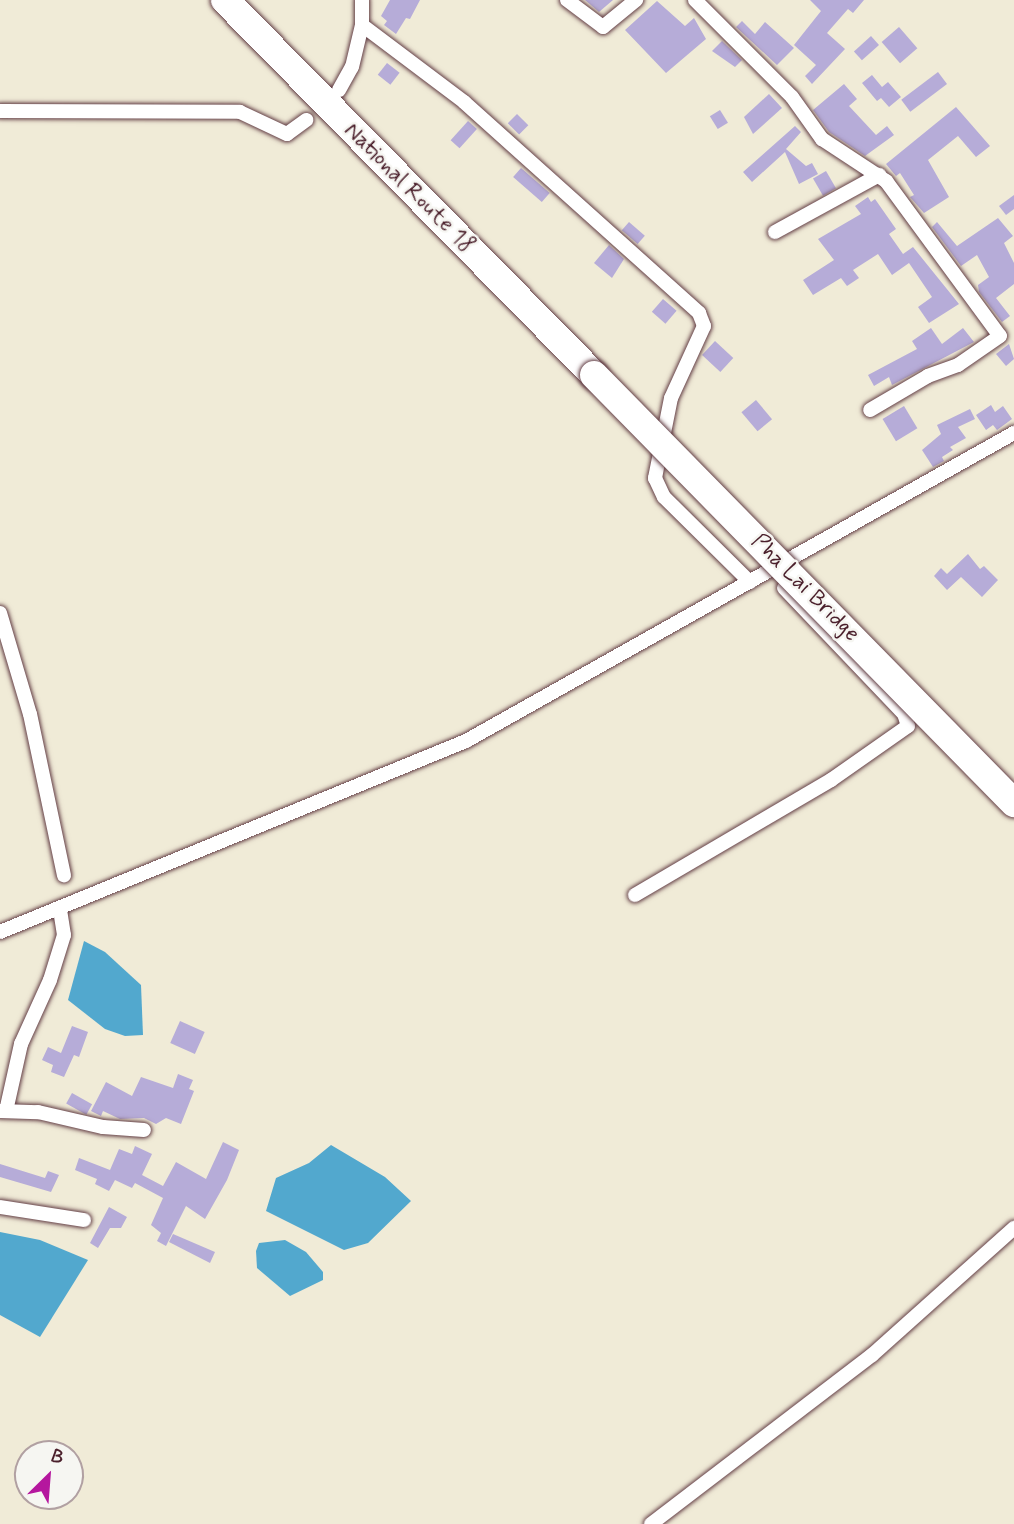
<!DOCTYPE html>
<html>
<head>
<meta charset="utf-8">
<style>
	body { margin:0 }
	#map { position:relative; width:1014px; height:1524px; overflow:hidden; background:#f0ebd7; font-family:Mynerve,sans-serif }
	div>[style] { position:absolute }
	.water>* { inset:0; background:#52a8ce }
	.building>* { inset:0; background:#b6acd8; transform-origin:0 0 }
	.roads { filter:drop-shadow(0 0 2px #633e45) drop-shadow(0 0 2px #633e45) }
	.street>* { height:14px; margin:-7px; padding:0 7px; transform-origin:7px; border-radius:7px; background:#fff }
	.highway>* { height:28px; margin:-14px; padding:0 14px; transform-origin:14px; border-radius:14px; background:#fff }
	.bridges { filter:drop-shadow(0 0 2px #633e45) drop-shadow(0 0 2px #633e45) }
	.highway-bridge>* { height:28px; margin:-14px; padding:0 14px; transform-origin:14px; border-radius:14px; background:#fff }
	span { translate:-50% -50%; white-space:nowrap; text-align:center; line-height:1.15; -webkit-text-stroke:5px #f6f6f2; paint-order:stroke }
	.street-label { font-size:23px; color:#4a1f2b }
	.north { position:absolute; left:14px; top:1440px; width:70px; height:70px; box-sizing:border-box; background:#f6f6f2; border:2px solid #b1a0a2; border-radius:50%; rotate:25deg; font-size:19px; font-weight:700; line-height:28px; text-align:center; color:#4a1f2b }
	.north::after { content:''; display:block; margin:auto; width:24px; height:32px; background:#b5179e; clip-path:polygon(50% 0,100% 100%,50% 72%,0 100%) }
</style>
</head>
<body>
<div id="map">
	<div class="water">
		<div style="clip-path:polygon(84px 941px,105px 952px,141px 985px,143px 1035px,125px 1036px,105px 1029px,68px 1000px)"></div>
		<div style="clip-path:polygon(331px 1145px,385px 1177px,411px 1201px,368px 1243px,344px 1250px,266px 1211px,276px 1178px,309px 1163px)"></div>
		<div style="clip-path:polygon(0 1232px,40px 1240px,88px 1260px,40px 1337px,0 1315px)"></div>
		<div style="clip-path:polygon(285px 1240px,306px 1252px,323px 1272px,323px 1280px,290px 1296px,257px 1268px,256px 1251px,259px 1243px)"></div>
	</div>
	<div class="building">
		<div style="clip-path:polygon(390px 0,420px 0,410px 19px,406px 18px,396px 34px,384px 25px,387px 21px,381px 16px)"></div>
		<div style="clip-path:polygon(585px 0,613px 0,599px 12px)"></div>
		<div style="clip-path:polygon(810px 0,864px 0,853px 13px,848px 9px,827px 33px,845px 49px,812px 84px,805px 76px,816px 65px,794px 45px,821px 11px)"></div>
		<div style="clip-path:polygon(657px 1px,685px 26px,694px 18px,706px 39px,666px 73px,625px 30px)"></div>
		<div style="clip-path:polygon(742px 21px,755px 34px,765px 22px,794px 48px,777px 65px,736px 27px)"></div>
		<div style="left:899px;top:27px;width:28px;height:23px;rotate:49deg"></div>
		<div style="left:871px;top:36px;width:12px;height:23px;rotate:48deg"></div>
		<div style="clip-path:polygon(722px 41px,742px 60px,735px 67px,712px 51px)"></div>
		<div style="left:387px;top:63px;width:16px;height:15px;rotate:38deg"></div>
		<div style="left:938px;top:72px;width:15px;height:46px;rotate:53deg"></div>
		<div style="clip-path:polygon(872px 75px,882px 87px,888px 82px,901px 97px,889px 107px,881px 98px,877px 101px,862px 83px)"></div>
		<div style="clip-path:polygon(844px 84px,857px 99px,849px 106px,876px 135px,887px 126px,894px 135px,865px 156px,829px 132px,813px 110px)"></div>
		<div style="clip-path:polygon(769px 94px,782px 108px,753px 134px,744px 117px)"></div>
		<div style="clip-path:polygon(956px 107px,990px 146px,976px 157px,958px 136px,928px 160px,949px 197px,924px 213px,910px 197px,914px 195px,900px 173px,896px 176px,886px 164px)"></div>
		<div style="left:720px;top:110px;width:15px;height:12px;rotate:58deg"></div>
		<div style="left:517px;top:114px;width:16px;height:13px;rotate:45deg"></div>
		<div style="left:468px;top:121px;width:12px;height:26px;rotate:42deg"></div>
		<div style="clip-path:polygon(795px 126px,801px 132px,786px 149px,806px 166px,812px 163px,818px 174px,799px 184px,785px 152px,752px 182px,743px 172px)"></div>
		<div style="left:521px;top:168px;width:38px;height:12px;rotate:41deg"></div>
		<div style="left:826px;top:171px;width:20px;height:15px;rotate:60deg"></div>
		<div style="clip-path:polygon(1014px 195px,1014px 209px,1006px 215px,999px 206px)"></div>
		<div style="clip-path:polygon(868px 197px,871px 202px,875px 199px,896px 229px,889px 234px,903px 254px,913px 247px,959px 304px,929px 323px,918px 307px,932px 297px,909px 263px,892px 275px,878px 254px,853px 270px,859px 278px,847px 286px,841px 278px,813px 295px,803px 280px,834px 260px,818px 239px,861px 214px,855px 206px)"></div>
		<div style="clip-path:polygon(998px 218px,1013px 236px,1004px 243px,1014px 263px,1014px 284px,996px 298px,1010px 316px,1002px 322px,979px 292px,978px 285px,989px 277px,977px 255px,961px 266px,932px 227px,937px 222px,957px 246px)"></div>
		<div style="left:629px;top:222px;width:21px;height:11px;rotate:41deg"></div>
		<div style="clip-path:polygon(609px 245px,624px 259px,612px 278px,594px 263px)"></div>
		<div style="left:663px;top:299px;width:18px;height:17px;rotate:41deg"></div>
		<div style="clip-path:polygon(931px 328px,942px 344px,963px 328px,974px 342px,892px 385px,889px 377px,874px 386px,868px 375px,917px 349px,912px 341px)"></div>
		<div style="left:715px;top:341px;width:25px;height:19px;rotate:43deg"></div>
		<div style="clip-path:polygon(1009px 344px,1014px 359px,1006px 366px,996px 354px)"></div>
		<div style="left:756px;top:400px;width:25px;height:19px;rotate:50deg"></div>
		<div style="clip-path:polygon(991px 405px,995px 412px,1003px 406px,1012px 419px,997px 430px,993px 425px,986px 430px,976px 415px)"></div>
		<div style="left:904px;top:406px;width:26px;height:25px;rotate:59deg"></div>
		<div style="clip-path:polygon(970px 409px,975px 419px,958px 427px,966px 438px,950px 447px,953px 450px,942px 457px,944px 461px,933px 467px,922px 450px,941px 434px,937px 425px)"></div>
		<div style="clip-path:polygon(968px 554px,980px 569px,984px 566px,998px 580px,982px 597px,961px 577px,947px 590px,934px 576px,941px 568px,947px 574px)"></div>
		<div style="left:180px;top:1021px;width:27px;height:24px;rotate:24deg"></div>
		<div style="clip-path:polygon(72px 1026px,88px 1032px,79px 1057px,74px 1055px,64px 1077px,51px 1072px,53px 1065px,42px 1060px,48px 1047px,61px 1053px)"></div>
		<div style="clip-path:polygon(178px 1074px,193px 1080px,189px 1089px,194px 1091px,181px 1124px,166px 1118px,156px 1124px,144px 1118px,120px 1119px,103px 1111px,101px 1116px,91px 1111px,106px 1082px,132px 1096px,141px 1077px,173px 1088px)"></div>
		<div style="left:72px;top:1093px;width:23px;height:12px;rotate:29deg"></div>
		<div style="clip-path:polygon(223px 1142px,239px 1150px,227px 1180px,205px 1219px,186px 1206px,166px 1246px,157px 1241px,161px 1233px,151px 1225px,163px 1198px,135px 1183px,132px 1188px,115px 1180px,109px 1191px,95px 1184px,97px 1179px,75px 1170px,79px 1158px,110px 1170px,119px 1149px,132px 1154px,135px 1146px,152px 1154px,142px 1175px,163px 1186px,176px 1162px,206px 1179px)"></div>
		<div style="clip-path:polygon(0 1164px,45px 1178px,48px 1171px,59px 1175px,51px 1192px,0 1177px)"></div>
		<div style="clip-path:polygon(109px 1207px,127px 1217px,121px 1228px,110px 1228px,98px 1248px,90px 1243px)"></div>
		<div style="clip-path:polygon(173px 1234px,215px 1252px,210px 1263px,169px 1242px)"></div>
	</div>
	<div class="roads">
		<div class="street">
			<div style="left:567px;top:0;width:45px;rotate:36.9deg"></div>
			<div style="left:603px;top:27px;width:43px;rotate:-39.3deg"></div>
			<div style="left:695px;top:0;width:137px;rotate:45deg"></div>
			<div style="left:792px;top:97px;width:52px;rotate:54.5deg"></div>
			<div style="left:822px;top:139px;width:77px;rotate:33.3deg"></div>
			<div style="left:886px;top:181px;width:192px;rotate:53.7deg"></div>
			<div style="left:1000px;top:336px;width:51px;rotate:145.4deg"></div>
			<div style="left:958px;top:365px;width:32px;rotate:160deg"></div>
			<div style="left:928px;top:376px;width:67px;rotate:149.6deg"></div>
			<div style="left:362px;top:25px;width:128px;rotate:37deg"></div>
			<div style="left:464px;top:102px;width:316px;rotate:41.9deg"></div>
			<div style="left:699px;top:313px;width:14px;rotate:69deg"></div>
			<div style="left:704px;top:326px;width:79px;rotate:114.6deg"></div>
			<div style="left:671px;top:398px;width:82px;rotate:101.3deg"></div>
			<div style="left:655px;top:478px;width:21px;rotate:65deg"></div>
			<div style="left:664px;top:497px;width:121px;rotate:44.7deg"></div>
			<div style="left:339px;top:90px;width:26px;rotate:-61deg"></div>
			<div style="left:352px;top:67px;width:43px;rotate:-76.6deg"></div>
			<div style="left:362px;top:25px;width:25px;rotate:-90deg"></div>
			<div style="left:0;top:111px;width:240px;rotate:0.2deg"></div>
			<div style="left:240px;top:112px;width:52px;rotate:25.1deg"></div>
			<div style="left:287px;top:134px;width:24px;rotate:-36deg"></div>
			<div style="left:775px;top:232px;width:119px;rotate:-28.7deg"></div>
			<div style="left:0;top:613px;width:105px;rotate:73.5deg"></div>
			<div style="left:30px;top:714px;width:165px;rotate:78.1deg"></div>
			<div style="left:635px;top:895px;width:227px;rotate:-30.4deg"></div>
			<div style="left:831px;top:780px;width:94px;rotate:-35deg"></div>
			<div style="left:908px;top:726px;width:13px;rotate:-108deg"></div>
			<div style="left:904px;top:714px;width:174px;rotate:-133.6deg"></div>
			<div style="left:0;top:932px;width:504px;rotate:-22.29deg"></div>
			<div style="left:466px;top:741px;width:629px;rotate:-29.34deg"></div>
			<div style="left:0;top:1111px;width:38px;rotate:2deg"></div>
			<div style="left:38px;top:1112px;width:67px;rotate:13deg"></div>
			<div style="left:103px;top:1127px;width:41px;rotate:4.2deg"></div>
			<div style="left:6px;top:1111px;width:69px;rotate:-77.4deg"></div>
			<div style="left:21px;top:1044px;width:70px;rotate:-65.6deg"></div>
			<div style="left:50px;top:980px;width:47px;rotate:-72.7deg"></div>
			<div style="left:64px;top:935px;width:26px;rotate:-99deg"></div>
			<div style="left:0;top:1207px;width:85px;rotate:8.8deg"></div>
			<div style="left:651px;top:1524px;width:278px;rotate:-37.4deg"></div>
			<div style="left:872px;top:1355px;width:191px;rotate:-41.8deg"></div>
		</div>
		<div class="highway">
			<div style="left:225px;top:0;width:526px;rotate:45.46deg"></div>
		</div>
	</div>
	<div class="bridges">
		<div class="highway-bridge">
			<div style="left:594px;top:375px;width:600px;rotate:45.54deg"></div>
		</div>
	</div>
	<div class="street-label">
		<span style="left:409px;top:188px;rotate:45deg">National Route 18</span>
		<span style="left:805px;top:588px;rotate:45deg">Pha Lai Bridge</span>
	</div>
	<div class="north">B</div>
</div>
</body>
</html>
